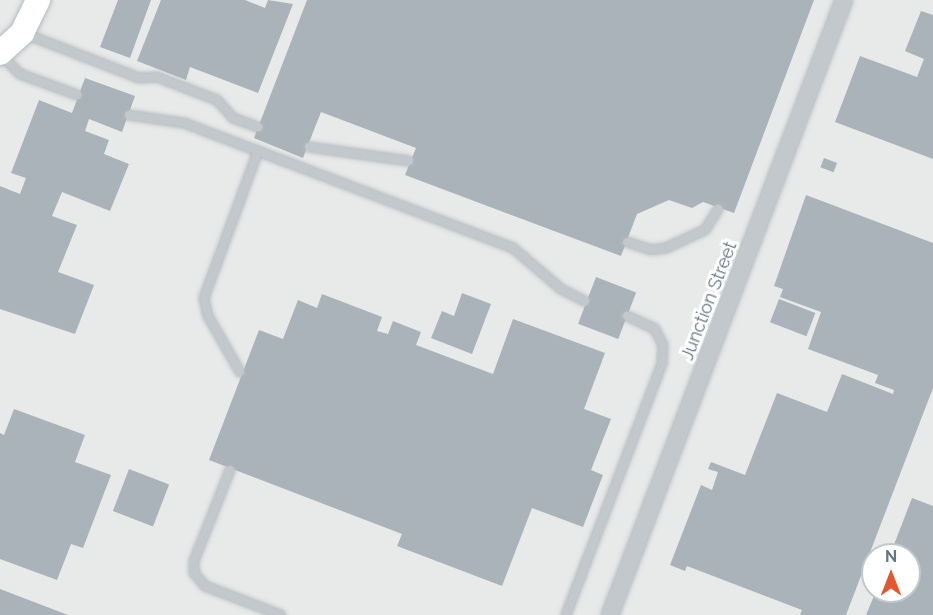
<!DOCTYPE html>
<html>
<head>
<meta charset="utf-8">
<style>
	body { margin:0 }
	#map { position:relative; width:933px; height:615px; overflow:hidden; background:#fafaf8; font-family:Raleway,sans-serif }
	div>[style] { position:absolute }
	.built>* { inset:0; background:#e8e9e9 }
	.building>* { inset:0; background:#aab3b9; transform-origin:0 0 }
	.roads { filter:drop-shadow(0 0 2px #b3babf) drop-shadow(0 0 2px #b3babf) }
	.lane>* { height:8px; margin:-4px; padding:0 4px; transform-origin:4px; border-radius:4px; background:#c3c8cc }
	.street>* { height:16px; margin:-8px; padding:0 8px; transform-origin:8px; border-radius:8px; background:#c3c8cc }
	.secondary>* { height:24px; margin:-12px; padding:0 12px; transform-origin:12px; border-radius:12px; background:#fff }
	span { translate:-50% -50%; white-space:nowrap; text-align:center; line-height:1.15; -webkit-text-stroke:6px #fff; paint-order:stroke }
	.street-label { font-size:18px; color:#657683 }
	.north { position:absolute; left:861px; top:543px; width:60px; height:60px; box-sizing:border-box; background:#fff; border:2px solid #c1c8cd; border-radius:50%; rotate:0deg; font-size:16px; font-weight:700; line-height:24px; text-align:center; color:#657683 }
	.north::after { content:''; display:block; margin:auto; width:21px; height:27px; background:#e4572e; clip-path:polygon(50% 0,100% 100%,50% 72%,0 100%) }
</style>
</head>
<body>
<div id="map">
	<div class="built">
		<div style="clip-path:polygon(evenodd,0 0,933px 0,933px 615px,0 615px,0 0,873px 555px,909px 555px,909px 591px,873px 591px,873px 555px)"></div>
	</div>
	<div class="building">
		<div style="clip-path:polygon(118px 0,151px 0,130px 58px,100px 47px)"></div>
		<div style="clip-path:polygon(161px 0,245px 0,265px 8px,268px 0,293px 4px,258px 93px,190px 67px,186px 80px,137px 61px)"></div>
		<div style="clip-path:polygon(307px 0,814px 0,734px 213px,703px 202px,692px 208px,669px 200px,637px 214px,621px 256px,405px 175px,416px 148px,321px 112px,303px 158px,254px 138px)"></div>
		<div style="clip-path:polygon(921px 11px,933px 15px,933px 159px,835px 122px,860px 56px,917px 77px,924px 59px,905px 51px)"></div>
		<div style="clip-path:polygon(85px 78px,135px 96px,122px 132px,89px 119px,85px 131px,109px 140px,104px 154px,129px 164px,110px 211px,62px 192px,52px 216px,77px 225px,58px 272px,94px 285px,75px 334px,0 309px,0 186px,20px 194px,26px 178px,11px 173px,39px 100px,72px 113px)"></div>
		<div style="left:824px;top:158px;width:14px;height:10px;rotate:21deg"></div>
		<div style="clip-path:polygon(806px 195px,933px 243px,933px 388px,846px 615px,800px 615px,802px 610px,687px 566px,685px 571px,670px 565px,701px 485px,712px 490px,718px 472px,708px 469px,711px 462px,745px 475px,777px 393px,827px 412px,842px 374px,893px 394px,894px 390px,875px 383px,878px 375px,808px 349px,821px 312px,780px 297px,783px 289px,774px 286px)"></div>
		<div style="left:596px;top:277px;width:43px;height:50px;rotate:21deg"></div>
		<div style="clip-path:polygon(462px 293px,491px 304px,472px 354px,431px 338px,442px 311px,454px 316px)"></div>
		<div style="clip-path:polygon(322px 294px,382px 317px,377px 331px,388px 334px,393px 321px,421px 332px,416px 345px,493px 374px,513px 319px,605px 353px,584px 409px,611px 419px,591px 470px,603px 475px,583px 527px,532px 508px,502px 586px,397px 546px,402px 534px,209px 460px,259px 330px,283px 339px,298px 300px,317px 308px)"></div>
		<div style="left:779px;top:299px;width:39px;height:25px;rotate:21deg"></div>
		<div style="clip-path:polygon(14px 409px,85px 435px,75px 462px,111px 475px,83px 548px,71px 544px,57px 580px,0 559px,0 433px,4px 435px)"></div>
		<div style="left:129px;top:469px;width:43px;height:45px;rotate:21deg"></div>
		<div style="clip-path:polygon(912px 498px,933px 506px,933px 615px,866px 615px,876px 591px,909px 591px,909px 555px,890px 555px)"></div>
		<div style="clip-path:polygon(0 589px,68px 615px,0 615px)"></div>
	</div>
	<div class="roads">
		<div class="lane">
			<div style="left:23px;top:33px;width:124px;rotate:21.2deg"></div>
			<div style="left:139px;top:78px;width:18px;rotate:-3deg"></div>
			<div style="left:157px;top:77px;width:64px;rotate:21deg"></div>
			<div style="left:217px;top:100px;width:24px;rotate:48deg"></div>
			<div style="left:233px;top:118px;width:27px;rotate:20deg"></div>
			<div style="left:0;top:54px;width:28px;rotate:45deg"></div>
			<div style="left:20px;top:74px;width:61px;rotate:20.2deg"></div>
			<div style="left:129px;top:115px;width:56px;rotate:8.3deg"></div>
			<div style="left:184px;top:123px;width:352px;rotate:20.8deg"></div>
			<div style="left:513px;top:248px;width:63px;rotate:40.5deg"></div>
			<div style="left:561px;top:289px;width:27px;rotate:27deg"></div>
			<div style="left:309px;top:147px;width:101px;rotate:8deg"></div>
			<div style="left:627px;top:242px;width:25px;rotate:18deg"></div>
			<div style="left:651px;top:250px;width:15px;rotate:-8deg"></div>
			<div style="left:666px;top:248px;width:43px;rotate:-24.8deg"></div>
			<div style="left:705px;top:230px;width:25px;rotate:-58deg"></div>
			<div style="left:240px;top:372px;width:64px;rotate:-119.7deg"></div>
			<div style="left:208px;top:316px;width:18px;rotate:-103deg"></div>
			<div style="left:204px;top:298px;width:157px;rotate:-69.8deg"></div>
			<div style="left:230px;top:470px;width:98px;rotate:111.6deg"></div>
			<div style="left:194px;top:561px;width:12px;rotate:90deg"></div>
			<div style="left:194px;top:573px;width:17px;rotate:50deg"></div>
			<div style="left:205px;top:586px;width:81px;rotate:20.9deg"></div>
			<div style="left:566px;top:615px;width:270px;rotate:-69.1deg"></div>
			<div style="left:662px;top:363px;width:18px;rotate:-87deg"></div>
			<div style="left:663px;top:345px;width:18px;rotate:-117deg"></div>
			<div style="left:655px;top:329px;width:31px;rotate:-155deg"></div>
		</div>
		<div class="street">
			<div style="left:610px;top:615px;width:658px;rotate:-69.17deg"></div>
		</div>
		<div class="secondary">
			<div style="left:0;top:53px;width:30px;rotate:-42deg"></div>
			<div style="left:22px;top:33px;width:37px;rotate:-64deg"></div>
		</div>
	</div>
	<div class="street-label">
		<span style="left:709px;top:301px;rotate:-69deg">Junction Street</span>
	</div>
	<div class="north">N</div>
</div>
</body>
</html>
